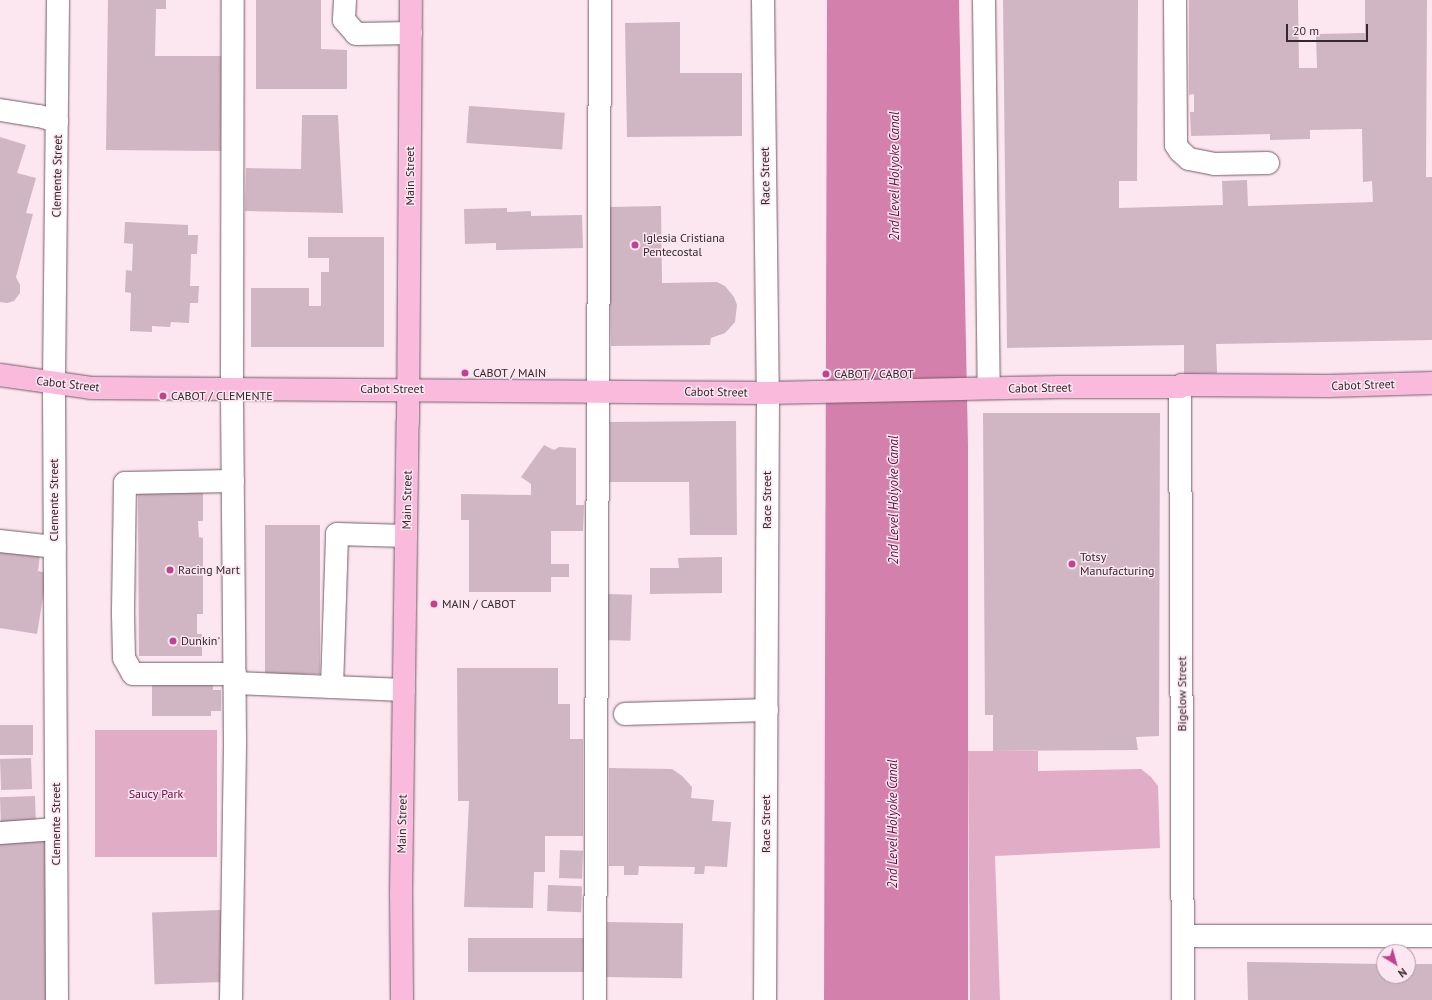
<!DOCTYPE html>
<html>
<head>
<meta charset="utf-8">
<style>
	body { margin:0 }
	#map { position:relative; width:1432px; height:1000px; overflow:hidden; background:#fce6f0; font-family:"PT Sans",sans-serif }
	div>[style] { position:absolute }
	.green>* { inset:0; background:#e1adc6; transform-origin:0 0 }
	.water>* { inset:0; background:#d381ac }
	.building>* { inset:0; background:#d0b5c2; transform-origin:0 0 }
	.roads { filter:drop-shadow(0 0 1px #745d68) drop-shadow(0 0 1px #745d68) }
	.minor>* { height:22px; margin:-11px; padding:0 11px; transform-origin:11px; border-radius:11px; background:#fff }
	.major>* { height:22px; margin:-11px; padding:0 11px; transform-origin:11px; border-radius:11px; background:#fabadc }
	.dots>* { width:11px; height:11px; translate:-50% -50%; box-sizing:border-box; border:2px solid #fce6f0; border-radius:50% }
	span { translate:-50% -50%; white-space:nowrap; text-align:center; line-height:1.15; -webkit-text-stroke:3px #fce6f0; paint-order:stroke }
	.street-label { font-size:12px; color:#32282d }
	.poi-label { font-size:12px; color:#32282d }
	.left { translate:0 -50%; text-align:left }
	.park-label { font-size:12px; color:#604 }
	.water-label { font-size:13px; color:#5b123f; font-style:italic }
	.north { position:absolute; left:1376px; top:944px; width:40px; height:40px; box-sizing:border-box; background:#fce6f0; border:1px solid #ab9aa2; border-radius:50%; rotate:143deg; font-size:11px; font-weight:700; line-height:16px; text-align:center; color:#32282d }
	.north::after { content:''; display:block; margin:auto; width:14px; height:18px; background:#c2428d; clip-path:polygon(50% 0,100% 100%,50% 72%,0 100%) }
	.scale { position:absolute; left:1286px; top:24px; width:82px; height:18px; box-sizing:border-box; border:2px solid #32282d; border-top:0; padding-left:5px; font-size:12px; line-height:14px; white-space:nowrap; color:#32282d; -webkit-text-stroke:3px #fce6f0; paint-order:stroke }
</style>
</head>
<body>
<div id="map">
	<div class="green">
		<div style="left:217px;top:730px;width:127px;height:122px;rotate:90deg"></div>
		<div style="clip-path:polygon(968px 751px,1038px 751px,1038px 771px,1141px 769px,1151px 777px,1158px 786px,1160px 848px,995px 856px,1000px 1000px,970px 1000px)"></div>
	</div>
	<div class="water">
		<div style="clip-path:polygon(827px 0,959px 0,968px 445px,968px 1000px,824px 1000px)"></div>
	</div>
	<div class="building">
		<div style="clip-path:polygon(108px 0,166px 0,166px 9px,156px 9px,155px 56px,224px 56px,223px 151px,106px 150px)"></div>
		<div style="clip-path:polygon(256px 0,321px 0,321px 49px,347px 50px,347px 89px,256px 89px)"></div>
		<div style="clip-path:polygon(1003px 0,1138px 0,1137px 181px,1119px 181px,1119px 208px,1223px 205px,1222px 181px,1247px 180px,1248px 206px,1373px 202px,1372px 181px,1363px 182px,1362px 129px,1310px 130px,1310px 139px,1270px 140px,1270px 134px,1191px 136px,1190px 112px,1194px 112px,1194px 94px,1189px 95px,1189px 0,1298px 0,1299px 68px,1317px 68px,1316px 34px,1365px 33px,1365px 0,1427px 0,1426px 177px,1432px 177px,1432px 340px,1216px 344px,1217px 373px,1184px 374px,1184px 345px,1007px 348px)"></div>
		<div style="clip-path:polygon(680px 22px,680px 73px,742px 73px,742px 136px,627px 137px,625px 23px)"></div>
		<div style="left:469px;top:106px;width:96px;height:37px;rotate:4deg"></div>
		<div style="clip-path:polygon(302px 115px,338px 115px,343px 213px,245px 211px,246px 168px,301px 169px)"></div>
		<div style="clip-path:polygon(0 137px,26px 145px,17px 173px,36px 178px,26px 213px,33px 214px,16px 277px,20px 285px,20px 293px,14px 301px,7px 303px,0 302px)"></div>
		<div style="clip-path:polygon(661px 206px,662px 283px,717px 282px,725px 286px,734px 297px,737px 305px,735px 322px,725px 333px,711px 338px,710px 345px,611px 346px,608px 207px)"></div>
		<div style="clip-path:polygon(507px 208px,507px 212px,531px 211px,531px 216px,582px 215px,583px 248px,496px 250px,496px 243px,465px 244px,464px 209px)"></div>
		<div style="clip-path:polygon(125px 222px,188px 225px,188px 235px,198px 235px,197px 254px,191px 254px,190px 286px,199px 286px,198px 303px,190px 303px,189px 323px,171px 322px,170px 327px,152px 326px,152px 332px,130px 331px,131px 293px,125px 292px,126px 270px,132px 271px,133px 244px,124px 243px)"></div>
		<div style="clip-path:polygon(308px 237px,384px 237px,384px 347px,251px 347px,251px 288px,309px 288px,309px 306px,321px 306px,321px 272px,329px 272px,329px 258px,308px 258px)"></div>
		<div style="clip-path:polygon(983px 413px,1160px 413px,1159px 736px,1136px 737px,1138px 750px,993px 751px,993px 715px,985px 715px)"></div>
		<div style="clip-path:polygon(736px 421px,737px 535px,690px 535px,689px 482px,610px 482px,610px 422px)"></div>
		<div style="clip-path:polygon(544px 445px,554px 450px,559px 447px,576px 448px,576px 505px,584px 505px,583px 531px,551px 531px,551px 564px,569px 564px,569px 577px,551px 577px,551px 592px,469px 592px,469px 520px,461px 520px,461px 494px,531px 495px,531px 484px,521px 477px)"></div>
		<div style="clip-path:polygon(138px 491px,203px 491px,203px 521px,198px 521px,199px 537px,203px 538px,203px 614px,197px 614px,197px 634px,202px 634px,202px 656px,139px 656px)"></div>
		<div style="left:265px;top:525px;width:55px;height:149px"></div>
		<div style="clip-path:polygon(0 552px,40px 555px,38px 571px,47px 573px,37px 634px,0 628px)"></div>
		<div style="clip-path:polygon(722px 557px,722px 593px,650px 594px,650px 568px,679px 568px,678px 558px)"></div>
		<div style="left:607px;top:594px;width:25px;height:46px;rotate:2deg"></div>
		<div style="clip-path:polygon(457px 668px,558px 668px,558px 704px,570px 704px,570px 739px,583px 739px,583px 836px,545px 836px,545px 872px,534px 872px,533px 908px,464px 907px,469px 801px,458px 801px)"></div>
		<div style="clip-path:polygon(152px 683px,213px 683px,213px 690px,221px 690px,221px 711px,211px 711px,211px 716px,152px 716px)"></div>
		<div style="left:0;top:725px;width:33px;height:30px"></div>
		<div style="left:31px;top:758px;width:31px;height:31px;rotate:88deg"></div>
		<div style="clip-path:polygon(609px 768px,672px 769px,682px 776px,692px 787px,691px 798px,714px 800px,712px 821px,731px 822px,727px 867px,705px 866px,704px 874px,694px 874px,695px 867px,639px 866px,638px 875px,624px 875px,624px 866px,609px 866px)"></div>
		<div style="left:35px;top:796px;width:29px;height:35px;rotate:88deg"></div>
		<div style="left:0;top:835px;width:47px;height:165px"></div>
		<div style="left:560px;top:850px;width:23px;height:28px;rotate:2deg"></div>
		<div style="left:548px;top:885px;width:34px;height:26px;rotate:2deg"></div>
		<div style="left:221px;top:910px;width:72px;height:69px;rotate:88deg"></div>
		<div style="left:607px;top:922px;width:76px;height:55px;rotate:1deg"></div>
		<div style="left:468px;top:938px;width:124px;height:34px"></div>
		<div style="clip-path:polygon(1247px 962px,1384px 964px,1384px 976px,1408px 976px,1408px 964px,1432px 964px,1432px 1000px,1248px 1000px)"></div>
	</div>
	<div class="roads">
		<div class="minor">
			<div style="left:345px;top:0;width:20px;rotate:93deg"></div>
			<div style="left:344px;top:20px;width:18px;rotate:49deg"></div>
			<div style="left:356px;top:34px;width:55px;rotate:-1deg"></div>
			<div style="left:763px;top:0;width:393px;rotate:89.3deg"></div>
			<div style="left:768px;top:393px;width:607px;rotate:90.28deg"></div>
			<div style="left:984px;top:0;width:388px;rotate:89.3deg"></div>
			<div style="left:1175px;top:0;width:145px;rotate:89.6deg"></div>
			<div style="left:1176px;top:145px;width:7px;rotate:56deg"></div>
			<div style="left:1180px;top:151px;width:12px;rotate:42deg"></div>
			<div style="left:1189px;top:159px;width:25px;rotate:11deg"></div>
			<div style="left:1214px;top:164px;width:54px;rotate:-1.1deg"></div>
			<div style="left:0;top:110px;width:39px;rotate:9deg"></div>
			<div style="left:39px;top:116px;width:19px;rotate:16deg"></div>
			<div style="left:1180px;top:387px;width:613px;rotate:89.72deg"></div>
			<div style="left:233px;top:481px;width:108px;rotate:178.9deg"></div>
			<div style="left:125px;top:483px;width:131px;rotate:90.9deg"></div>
			<div style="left:123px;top:614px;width:44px;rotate:88.7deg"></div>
			<div style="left:124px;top:658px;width:18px;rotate:61deg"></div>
			<div style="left:133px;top:674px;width:102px"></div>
			<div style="left:0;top:541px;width:55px;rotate:6.2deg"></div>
			<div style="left:235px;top:683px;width:97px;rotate:2.4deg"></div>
			<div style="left:404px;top:690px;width:72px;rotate:-177.6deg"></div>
			<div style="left:332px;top:687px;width:153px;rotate:-88.1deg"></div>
			<div style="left:337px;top:534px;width:69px;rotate:1.7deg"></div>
			<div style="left:625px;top:714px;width:142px;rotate:-1.6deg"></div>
			<div style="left:0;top:833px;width:56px;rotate:-4.1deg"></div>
			<div style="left:1183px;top:936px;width:249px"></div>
			<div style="left:57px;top:1000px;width:617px;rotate:-90.28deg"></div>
			<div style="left:54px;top:383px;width:383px;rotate:-89.4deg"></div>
			<div style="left:231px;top:1000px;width:260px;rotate:-89.1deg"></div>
			<div style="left:235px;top:740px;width:352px;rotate:-90.5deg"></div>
			<div style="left:232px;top:388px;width:388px;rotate:-89.9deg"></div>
			<div style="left:595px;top:1000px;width:1000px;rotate:-89.71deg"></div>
		</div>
		<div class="major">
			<div style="left:0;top:375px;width:92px;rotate:8.1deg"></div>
			<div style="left:91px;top:388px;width:677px;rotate:0.42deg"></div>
			<div style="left:768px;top:393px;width:292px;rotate:-1.2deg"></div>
			<div style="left:1060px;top:387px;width:120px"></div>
			<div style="left:1180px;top:387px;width:3px;rotate:-45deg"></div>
			<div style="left:1182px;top:385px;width:146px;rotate:0.4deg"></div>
			<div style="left:1328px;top:386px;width:104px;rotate:-1.7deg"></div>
			<div style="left:402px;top:1000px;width:105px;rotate:-90.5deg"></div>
			<div style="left:401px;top:895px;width:473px;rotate:-89.2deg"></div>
			<div style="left:408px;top:422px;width:422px;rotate:-89.6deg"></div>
		</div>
	</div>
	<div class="dots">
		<div style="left:635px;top:245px;background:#c2428d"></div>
		<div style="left:465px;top:373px;background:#c2428d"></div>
		<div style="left:826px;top:374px;background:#c2428d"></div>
		<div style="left:163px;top:396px;background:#c2428d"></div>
		<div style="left:1072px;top:564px;background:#c2428d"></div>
		<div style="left:170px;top:570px;background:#c2428d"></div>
		<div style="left:434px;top:604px;background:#c2428d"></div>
		<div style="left:173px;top:641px;background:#c2428d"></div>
	</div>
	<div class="street-label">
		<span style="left:57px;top:176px;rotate:-89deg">Clemente Street</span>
		<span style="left:410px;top:176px;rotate:-90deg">Main Street</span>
		<span style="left:765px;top:176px;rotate:-91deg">Race Street</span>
		<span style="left:68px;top:384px;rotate:6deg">Cabot Street</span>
		<span style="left:1363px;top:385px;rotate:-2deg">Cabot Street</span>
		<span style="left:1040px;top:388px;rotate:-1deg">Cabot Street</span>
		<span style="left:392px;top:389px">Cabot Street</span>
		<span style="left:716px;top:392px;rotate:1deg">Cabot Street</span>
		<span style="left:54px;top:500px;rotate:-90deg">Clemente Street</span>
		<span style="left:407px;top:500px;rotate:-89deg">Main Street</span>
		<span style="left:767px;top:500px;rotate:-90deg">Race Street</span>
		<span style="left:1182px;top:694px;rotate:-90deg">Bigelow Street</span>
		<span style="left:56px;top:824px;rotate:-90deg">Clemente Street</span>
		<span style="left:402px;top:824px;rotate:-89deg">Main Street</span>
		<span style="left:766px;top:824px;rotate:-90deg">Race Street</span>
	</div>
	<div class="poi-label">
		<span class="left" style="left:643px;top:245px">Iglesia Cristiana<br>Pentecostal</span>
		<span class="left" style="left:473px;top:373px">CABOT / MAIN</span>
		<span class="left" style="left:834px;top:374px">CABOT / CABOT</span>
		<span class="left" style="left:171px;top:396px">CABOT / CLEMENTE</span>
		<span class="left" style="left:1080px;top:564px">Totsy<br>Manufacturing</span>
		<span class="left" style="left:178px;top:570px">Racing Mart</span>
		<span class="left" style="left:442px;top:604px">MAIN / CABOT</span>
		<span class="left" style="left:181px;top:641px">Dunkin'</span>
	</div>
	<div class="park-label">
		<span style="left:156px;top:794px">Saucy Park</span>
	</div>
	<div class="water-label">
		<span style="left:895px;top:176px;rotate:-90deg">2nd Level Holyoke Canal</span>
		<span style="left:894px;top:500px;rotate:-90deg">2nd Level Holyoke Canal</span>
		<span style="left:893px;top:824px;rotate:-90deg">2nd Level Holyoke Canal</span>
	</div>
	<div class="north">N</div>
	<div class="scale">20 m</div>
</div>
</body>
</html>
